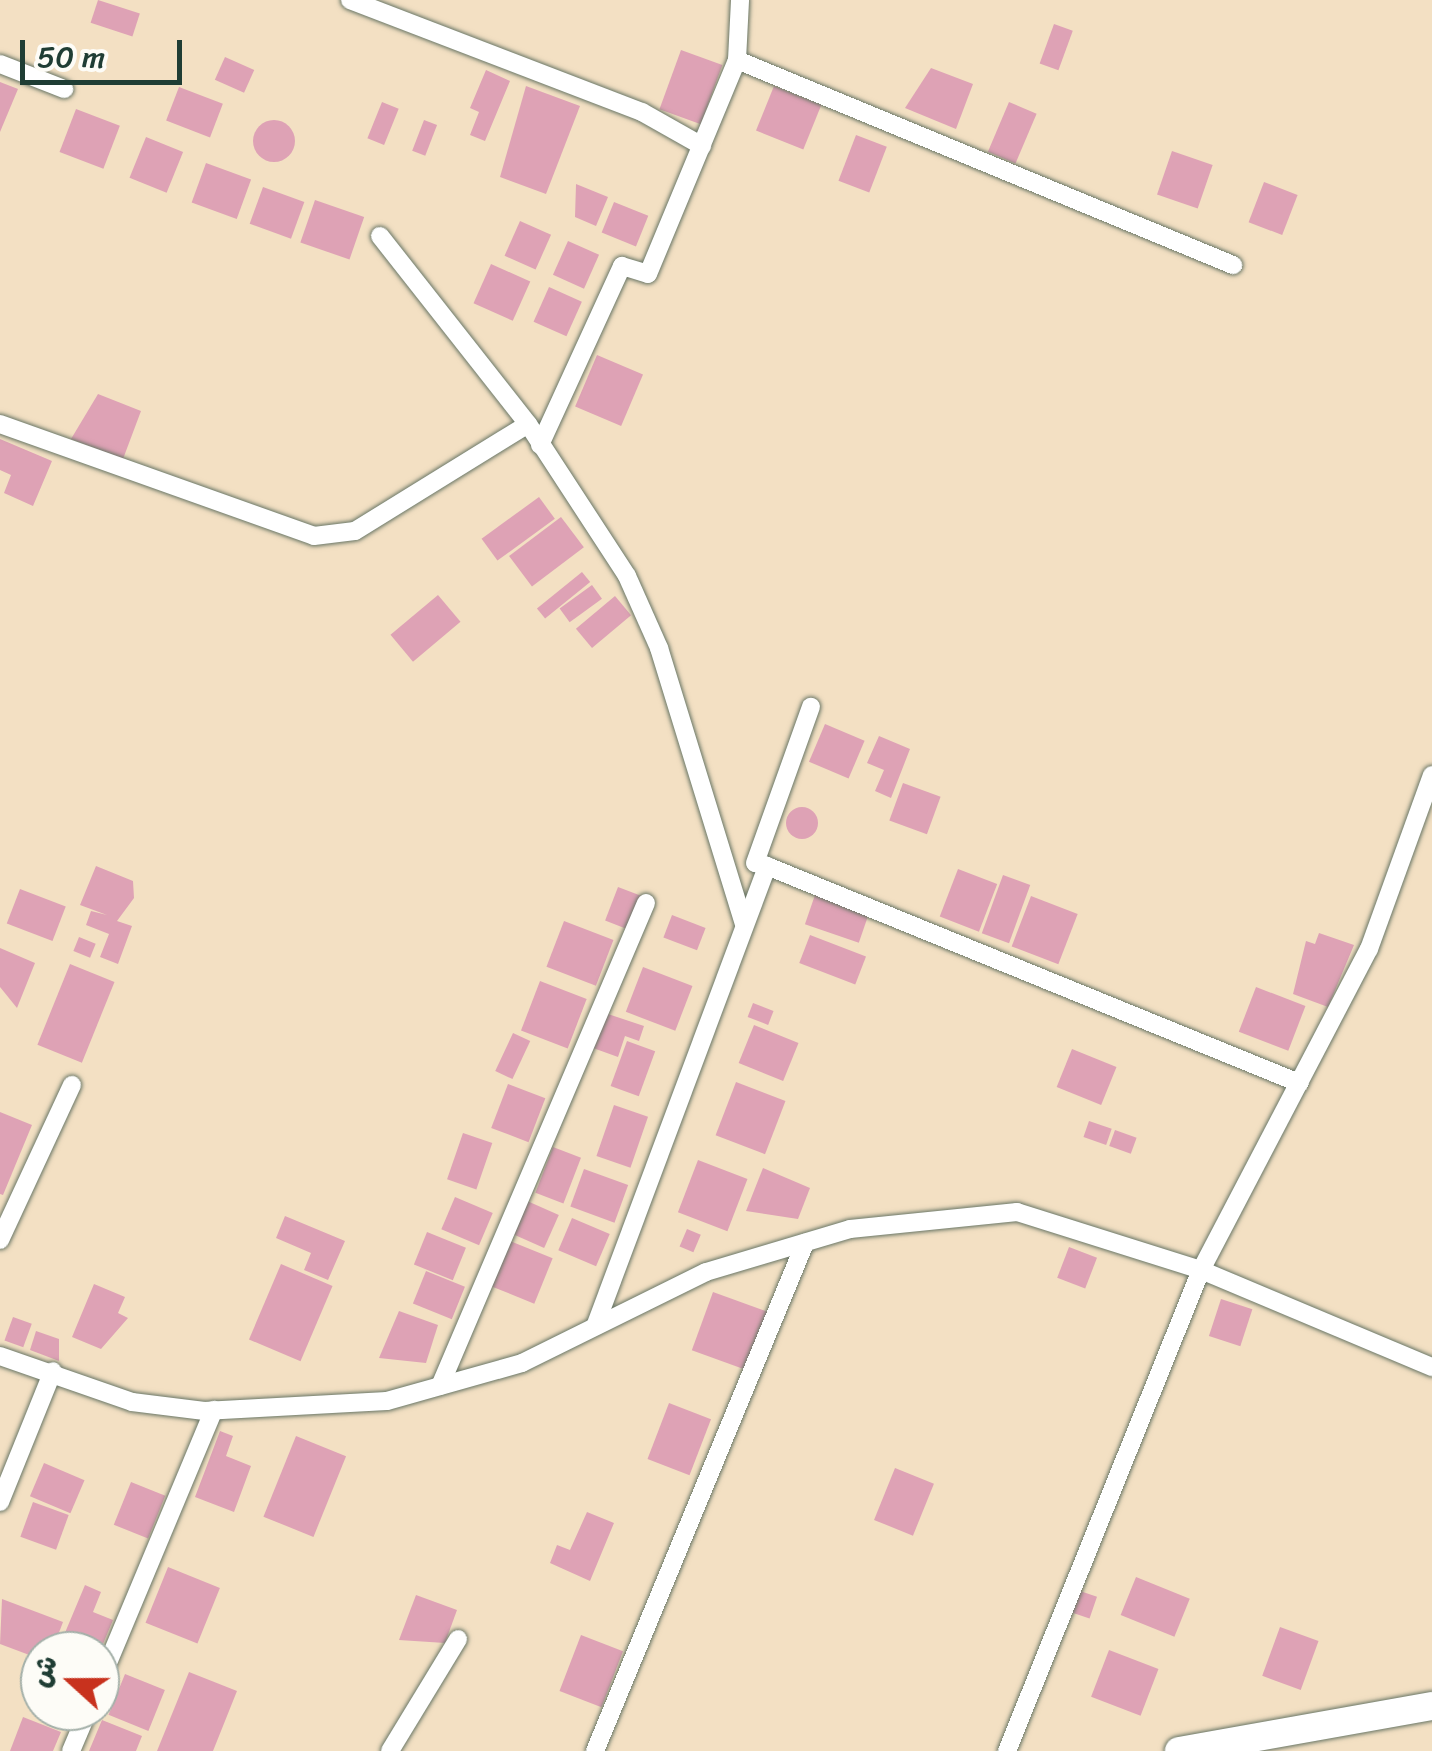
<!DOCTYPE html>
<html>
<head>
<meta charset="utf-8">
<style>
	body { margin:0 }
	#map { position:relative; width:1432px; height:1751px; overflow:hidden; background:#f3e0c3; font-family:Sriracha,"Playpen Sans Arabic",sans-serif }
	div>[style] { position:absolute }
	.building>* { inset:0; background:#dea2b5; transform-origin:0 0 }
	.round { border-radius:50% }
	.roads { filter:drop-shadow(0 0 2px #697666) drop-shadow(0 0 2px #697666) }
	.street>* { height:18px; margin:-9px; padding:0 9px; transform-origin:9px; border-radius:9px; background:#fff }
	.secondary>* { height:28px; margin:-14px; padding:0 14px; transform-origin:14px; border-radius:14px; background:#fff }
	span { translate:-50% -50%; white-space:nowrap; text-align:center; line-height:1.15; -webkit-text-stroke:8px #fdfcf7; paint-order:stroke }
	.north { position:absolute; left:20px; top:1631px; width:100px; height:100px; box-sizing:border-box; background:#fdfcf7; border:2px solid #a4b0a9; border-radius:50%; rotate:291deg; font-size:28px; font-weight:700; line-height:40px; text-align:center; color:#1f3d34 }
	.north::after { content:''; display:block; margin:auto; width:35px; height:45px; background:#c8321e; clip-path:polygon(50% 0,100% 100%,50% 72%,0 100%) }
	.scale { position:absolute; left:20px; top:40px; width:162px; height:45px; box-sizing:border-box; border:5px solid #1f3d34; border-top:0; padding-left:12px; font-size:30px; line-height:35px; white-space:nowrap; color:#1f3d34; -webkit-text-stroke:8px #fdfcf7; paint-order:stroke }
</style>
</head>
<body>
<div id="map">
	<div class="building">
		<div style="left:98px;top:0;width:44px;height:24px;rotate:18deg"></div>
		<div style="left:1054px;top:24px;width:20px;height:42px;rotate:20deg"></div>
		<div style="left:681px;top:50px;width:44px;height:63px;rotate:20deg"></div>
		<div style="left:225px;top:57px;width:32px;height:25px;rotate:24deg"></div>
		<div style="clip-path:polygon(931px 68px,973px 84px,956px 129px,905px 108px)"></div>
		<div style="clip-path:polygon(486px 70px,510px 81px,485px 141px,470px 135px,479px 112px,470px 108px)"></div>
		<div style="clip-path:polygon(0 82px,18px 89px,0 132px)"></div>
		<div style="clip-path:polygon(526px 86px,580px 106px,546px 194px,500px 177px)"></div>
		<div style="left:774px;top:86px;width:51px;height:48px;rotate:22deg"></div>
		<div style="left:179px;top:87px;width:47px;height:36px;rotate:21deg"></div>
		<div style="left:382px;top:102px;width:18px;height:39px;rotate:22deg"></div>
		<div style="left:1009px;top:102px;width:30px;height:54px;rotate:23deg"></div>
		<div style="left:76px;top:109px;width:47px;height:46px;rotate:21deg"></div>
		<div class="round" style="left:253px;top:120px;width:42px;height:42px"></div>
		<div style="left:424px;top:120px;width:14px;height:33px;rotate:21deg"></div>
		<div style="left:856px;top:135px;width:33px;height:49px;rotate:21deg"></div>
		<div style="left:146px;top:137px;width:40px;height:44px;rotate:22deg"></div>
		<div style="left:1172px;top:151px;width:43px;height:46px;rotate:19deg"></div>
		<div style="left:206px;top:163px;width:48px;height:42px;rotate:20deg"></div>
		<div style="left:1264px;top:182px;width:36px;height:43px;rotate:21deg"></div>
		<div style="clip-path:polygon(576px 184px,608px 197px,596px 226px,575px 217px)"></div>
		<div style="left:263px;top:187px;width:44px;height:39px;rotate:20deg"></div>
		<div style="left:315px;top:200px;width:52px;height:45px;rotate:19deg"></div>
		<div style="left:614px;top:202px;width:37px;height:33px;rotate:22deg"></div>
		<div style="left:520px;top:221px;width:34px;height:38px;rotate:24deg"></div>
		<div style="left:568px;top:241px;width:34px;height:37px;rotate:24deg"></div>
		<div style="left:491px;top:264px;width:43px;height:43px;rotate:24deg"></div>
		<div style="left:549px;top:287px;width:36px;height:38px;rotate:24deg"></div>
		<div style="left:597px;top:355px;width:50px;height:56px;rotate:23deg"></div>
		<div style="clip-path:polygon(98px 394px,141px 411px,123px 459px,71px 439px)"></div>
		<div style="clip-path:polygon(0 439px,52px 461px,33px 506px,4px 493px,11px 475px,0 470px)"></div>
		<div style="left:539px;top:497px;width:27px;height:71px;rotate:54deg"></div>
		<div style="left:561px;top:517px;width:38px;height:65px;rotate:53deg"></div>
		<div style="left:582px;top:572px;width:13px;height:58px;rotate:51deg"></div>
		<div style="left:592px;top:585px;width:17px;height:40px;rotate:54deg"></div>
		<div style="left:438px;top:595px;width:35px;height:62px;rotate:50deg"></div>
		<div style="left:615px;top:596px;width:25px;height:51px;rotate:50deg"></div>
		<div style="left:825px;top:724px;width:43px;height:41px;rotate:23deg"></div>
		<div style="clip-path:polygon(879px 736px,910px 749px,891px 798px,875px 791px,884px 770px,867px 763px)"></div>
		<div style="left:903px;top:783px;width:40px;height:40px;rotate:20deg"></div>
		<div class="round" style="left:786px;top:807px;width:32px;height:32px"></div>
		<div style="clip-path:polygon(96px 866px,133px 881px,134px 898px,117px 921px,132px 926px,118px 964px,100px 957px,109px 934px,86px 925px,91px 911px,107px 915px,80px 905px)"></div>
		<div style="left:958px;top:869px;width:42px;height:51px;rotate:21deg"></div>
		<div style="left:1003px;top:875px;width:29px;height:62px;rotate:20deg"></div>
		<div style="left:618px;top:887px;width:26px;height:36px;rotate:21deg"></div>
		<div style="left:20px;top:889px;width:49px;height:37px;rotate:21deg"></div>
		<div style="left:816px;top:892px;width:57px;height:34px;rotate:19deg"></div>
		<div style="left:1031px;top:896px;width:50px;height:54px;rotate:21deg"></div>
		<div style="left:672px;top:915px;width:36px;height:24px;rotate:21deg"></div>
		<div style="left:564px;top:921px;width:53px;height:49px;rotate:21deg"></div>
		<div style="clip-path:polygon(1319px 933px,1354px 945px,1328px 1007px,1293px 994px,1306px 941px,1315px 944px)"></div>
		<div style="left:810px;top:935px;width:60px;height:30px;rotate:21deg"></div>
		<div style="left:79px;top:937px;width:18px;height:15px;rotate:22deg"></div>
		<div style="clip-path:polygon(0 948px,35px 963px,17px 1008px,0 987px)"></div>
		<div style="left:70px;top:964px;width:48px;height:87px;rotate:22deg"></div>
		<div style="left:643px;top:967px;width:53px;height:48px;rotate:21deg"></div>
		<div style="left:540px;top:981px;width:50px;height:53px;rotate:21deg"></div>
		<div style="left:1256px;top:987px;width:53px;height:48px;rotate:21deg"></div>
		<div style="left:753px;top:1003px;width:22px;height:15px;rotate:21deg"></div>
		<div style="clip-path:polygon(605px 1013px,644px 1026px,639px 1041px,625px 1036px,618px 1057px,593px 1048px)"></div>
		<div style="left:754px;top:1025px;width:48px;height:41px;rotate:22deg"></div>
		<div style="left:513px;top:1033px;width:19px;height:42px;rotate:25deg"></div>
		<div style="left:627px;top:1041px;width:30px;height:48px;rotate:20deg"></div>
		<div style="left:1072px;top:1049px;width:48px;height:41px;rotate:22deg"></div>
		<div style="left:736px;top:1082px;width:53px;height:57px;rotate:21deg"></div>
		<div style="left:508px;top:1084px;width:40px;height:47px;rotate:21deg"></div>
		<div style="left:614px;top:1105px;width:36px;height:54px;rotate:19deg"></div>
		<div style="clip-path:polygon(0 1112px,32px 1125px,3px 1195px,0 1194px)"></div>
		<div style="left:1089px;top:1121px;width:24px;height:17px;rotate:19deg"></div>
		<div style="left:1115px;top:1130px;width:23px;height:17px;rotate:20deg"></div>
		<div style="left:463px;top:1133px;width:31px;height:49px;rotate:19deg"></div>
		<div style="left:553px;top:1147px;width:30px;height:49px;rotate:21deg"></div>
		<div style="left:698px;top:1160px;width:53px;height:56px;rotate:21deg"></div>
		<div style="clip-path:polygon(763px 1168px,810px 1188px,798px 1219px,746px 1211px)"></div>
		<div style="left:584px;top:1169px;width:47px;height:40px;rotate:20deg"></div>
		<div style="left:455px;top:1197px;width:41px;height:35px;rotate:23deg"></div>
		<div style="left:525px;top:1200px;width:37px;height:36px;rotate:24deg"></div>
		<div style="clip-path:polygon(285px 1216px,345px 1241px,328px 1280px,304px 1270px,311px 1253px,276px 1238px)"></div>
		<div style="left:572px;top:1218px;width:41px;height:35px;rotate:23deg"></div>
		<div style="left:687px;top:1229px;width:15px;height:19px;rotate:23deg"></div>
		<div style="left:427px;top:1232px;width:42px;height:35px;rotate:22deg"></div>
		<div style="left:510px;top:1241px;width:46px;height:49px;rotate:22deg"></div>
		<div style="left:1069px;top:1247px;width:30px;height:33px;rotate:21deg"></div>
		<div style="left:281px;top:1264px;width:56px;height:82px;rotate:23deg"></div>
		<div style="left:426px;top:1271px;width:42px;height:35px;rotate:22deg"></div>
		<div style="clip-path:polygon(94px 1284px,125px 1297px,118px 1313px,128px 1318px,101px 1349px,72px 1337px)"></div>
		<div style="left:713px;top:1292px;width:58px;height:62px;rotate:20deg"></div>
		<div style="left:1221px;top:1299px;width:33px;height:39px;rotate:18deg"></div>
		<div style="clip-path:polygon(399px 1311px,438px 1325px,426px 1363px,379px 1358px)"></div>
		<div style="left:13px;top:1317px;width:20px;height:25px;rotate:20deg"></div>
		<div style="clip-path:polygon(36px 1331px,59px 1339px,59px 1361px,30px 1350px)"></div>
		<div style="left:669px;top:1403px;width:45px;height:60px;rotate:21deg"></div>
		<div style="clip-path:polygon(220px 1431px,233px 1436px,226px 1456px,251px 1466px,234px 1512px,195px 1497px)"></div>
		<div style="left:296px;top:1436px;width:54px;height:87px;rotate:22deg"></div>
		<div style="left:44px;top:1463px;width:44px;height:36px;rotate:23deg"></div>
		<div style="left:895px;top:1468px;width:42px;height:56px;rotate:22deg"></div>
		<div style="left:131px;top:1482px;width:37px;height:46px;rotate:22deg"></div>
		<div style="left:33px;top:1502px;width:38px;height:37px;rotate:20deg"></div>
		<div style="clip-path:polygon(587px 1512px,614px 1523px,590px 1581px,550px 1563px,557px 1545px,570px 1550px)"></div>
		<div style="left:168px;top:1567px;width:56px;height:60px;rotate:22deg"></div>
		<div style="left:1136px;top:1577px;width:58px;height:41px;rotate:22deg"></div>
		<div style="clip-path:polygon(85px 1585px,101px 1592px,93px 1612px,113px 1620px,100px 1651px,67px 1651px,59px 1647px)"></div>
		<div style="left:1080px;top:1591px;width:18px;height:23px;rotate:19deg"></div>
		<div style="clip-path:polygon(416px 1595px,457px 1610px,445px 1643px,399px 1640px)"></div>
		<div style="clip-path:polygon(2px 1599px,63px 1622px,52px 1651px,40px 1659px,0 1644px)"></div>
		<div style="left:1280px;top:1627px;width:41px;height:52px;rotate:20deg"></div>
		<div style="left:581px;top:1635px;width:45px;height:60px;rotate:21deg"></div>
		<div style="left:1109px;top:1650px;width:53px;height:50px;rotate:21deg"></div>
		<div style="clip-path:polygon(189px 1672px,237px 1691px,213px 1751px,157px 1751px)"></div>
		<div style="left:125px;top:1674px;width:43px;height:44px;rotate:22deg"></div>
		<div style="clip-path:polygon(23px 1717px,61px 1732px,53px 1751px,10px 1751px)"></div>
		<div style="clip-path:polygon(102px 1720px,142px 1736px,136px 1751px,89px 1751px)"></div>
	</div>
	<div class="roads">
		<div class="street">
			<div style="left:350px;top:0;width:313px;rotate:21deg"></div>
			<div style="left:642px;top:112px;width:69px;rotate:29.5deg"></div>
			<div style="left:737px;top:60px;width:537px;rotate:22.46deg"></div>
			<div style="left:0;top:64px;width:69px;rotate:21.3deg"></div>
			<div style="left:380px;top:236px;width:239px;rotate:51.8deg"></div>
			<div style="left:0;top:424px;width:333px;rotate:19.6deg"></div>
			<div style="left:314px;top:536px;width:41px;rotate:-7deg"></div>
			<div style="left:355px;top:531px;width:203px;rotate:-31.7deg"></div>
			<div style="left:528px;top:424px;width:181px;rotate:56.9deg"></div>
			<div style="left:627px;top:576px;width:79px;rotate:66deg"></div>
			<div style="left:659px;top:648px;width:290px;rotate:72.9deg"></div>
			<div style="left:540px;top:445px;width:197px;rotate:-65.4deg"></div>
			<div style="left:622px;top:266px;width:27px;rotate:17deg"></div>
			<div style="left:648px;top:274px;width:232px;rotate:-67.4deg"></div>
			<div style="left:737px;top:60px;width:60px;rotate:-87.1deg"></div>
			<div style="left:767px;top:866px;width:12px;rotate:-166deg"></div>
			<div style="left:755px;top:863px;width:166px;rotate:-70.3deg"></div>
			<div style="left:0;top:1240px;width:171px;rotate:-65.1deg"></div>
			<div style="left:596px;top:1324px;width:489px;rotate:-69.5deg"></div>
			<div style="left:767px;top:866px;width:575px;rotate:22.19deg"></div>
			<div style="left:0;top:1356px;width:140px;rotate:19.2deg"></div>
			<div style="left:132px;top:1402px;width:73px;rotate:7.1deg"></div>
			<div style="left:204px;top:1411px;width:183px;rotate:-3.1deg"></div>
			<div style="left:387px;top:1401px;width:140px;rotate:-15.7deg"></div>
			<div style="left:522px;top:1363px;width:205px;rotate:-26.3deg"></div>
			<div style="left:706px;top:1272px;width:150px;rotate:-16.6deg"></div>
			<div style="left:850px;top:1229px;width:168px;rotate:-5.8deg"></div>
			<div style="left:1017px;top:1212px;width:193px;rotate:17.5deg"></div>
			<div style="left:1201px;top:1270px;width:251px;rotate:22.8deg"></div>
			<div style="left:440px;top:1386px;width:525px;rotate:-66.9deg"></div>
			<div style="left:0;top:1502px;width:141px;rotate:-68deg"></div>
			<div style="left:100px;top:1682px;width:295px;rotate:-67.3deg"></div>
			<div style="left:71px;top:1751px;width:43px;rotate:-67deg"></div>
			<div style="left:390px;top:1751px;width:131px;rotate:-58.7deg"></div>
			<div style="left:595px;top:1751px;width:550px;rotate:-67.54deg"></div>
			<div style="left:1007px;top:1751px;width:519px;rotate:-68.03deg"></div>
			<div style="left:1201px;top:1270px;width:362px;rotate:-62.4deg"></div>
			<div style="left:1369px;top:949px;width:185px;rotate:-70.1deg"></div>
		</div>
		<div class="secondary">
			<div style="left:1179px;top:1751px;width:257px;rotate:-10.1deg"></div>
		</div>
	</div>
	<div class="north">ش</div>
	<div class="scale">50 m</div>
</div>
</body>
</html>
